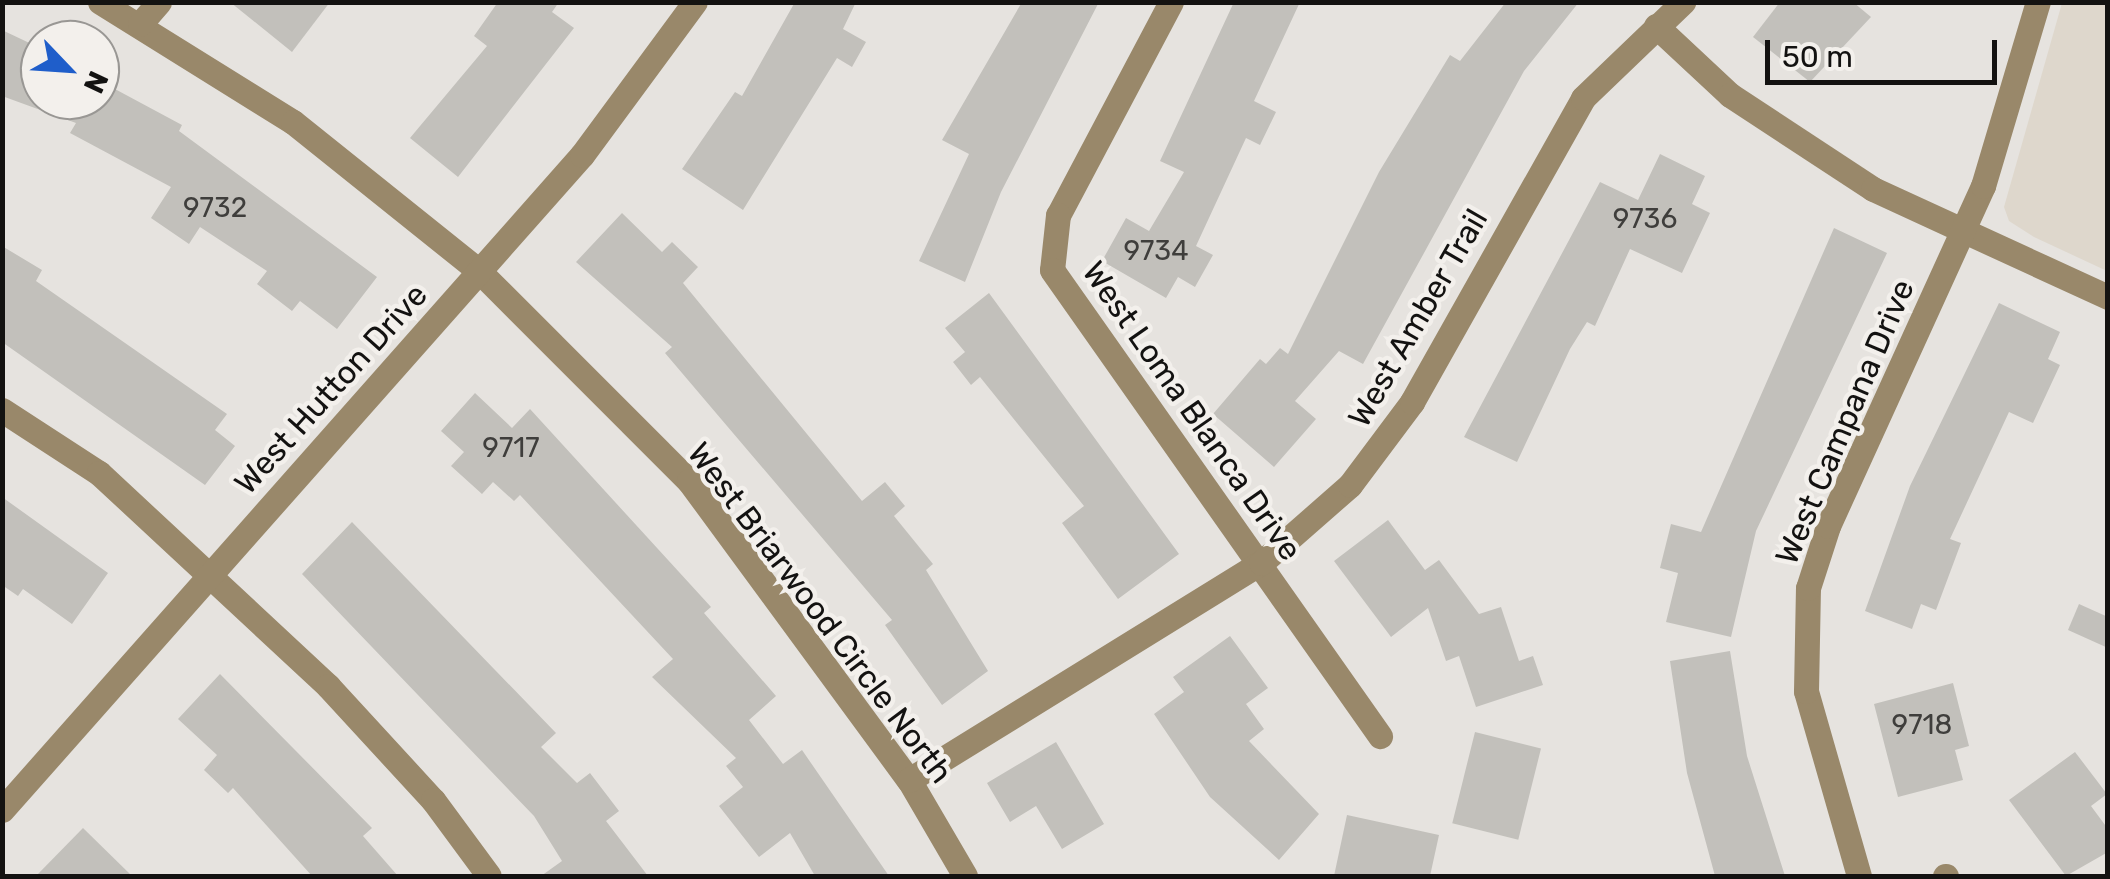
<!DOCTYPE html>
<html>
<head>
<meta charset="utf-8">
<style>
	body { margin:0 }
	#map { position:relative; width:2110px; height:879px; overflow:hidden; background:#e6e3df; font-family:Rubik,sans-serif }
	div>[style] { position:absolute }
	.built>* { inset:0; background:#ded7cc }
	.building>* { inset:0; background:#c2c0bb; transform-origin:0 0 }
	.minor>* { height:25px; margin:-12.5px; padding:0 12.5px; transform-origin:12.5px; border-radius:12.5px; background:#99886a }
	.tertiary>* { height:25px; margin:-12.5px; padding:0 12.5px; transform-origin:12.5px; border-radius:12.5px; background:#99886a }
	span { translate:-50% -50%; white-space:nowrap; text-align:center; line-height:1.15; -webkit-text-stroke:9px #f3f0ec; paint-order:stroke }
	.number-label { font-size:28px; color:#3f3e3c }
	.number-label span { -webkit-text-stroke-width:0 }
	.street-label { font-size:32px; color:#131211 }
	.frame { position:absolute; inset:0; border:5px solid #131211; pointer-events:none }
	.north { position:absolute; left:20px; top:20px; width:100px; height:100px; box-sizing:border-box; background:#f3f0ec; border:2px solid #999794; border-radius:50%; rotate:115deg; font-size:28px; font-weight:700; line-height:40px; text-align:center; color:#131211 }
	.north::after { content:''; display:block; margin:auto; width:35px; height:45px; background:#1f5eca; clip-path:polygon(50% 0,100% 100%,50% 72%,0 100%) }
	.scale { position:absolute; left:1765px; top:40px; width:232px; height:45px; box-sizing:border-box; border:5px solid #131211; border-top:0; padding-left:12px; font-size:30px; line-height:35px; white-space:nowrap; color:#131211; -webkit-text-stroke:8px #f3f0ec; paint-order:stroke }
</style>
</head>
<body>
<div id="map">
	<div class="built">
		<div style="clip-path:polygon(2062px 3px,2107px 3px,2107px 271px,2034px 237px,2009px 221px,2004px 207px)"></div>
	</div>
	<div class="building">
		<div style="clip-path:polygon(230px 2px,330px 2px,292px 52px)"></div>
		<div style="clip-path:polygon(498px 2px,559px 2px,552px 12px,574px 28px,458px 177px,410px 138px,487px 46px,474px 36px)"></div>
		<div style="clip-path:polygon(795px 2px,856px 2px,843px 29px,866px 42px,852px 67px,837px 58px,743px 210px,682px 169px,735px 92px,742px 96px)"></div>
		<div style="clip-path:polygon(1022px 2px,1099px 2px,1001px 192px,965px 282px,919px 261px,969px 154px,942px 140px)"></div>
		<div style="clip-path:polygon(1234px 2px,1300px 2px,1254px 101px,1276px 112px,1260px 145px,1246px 138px,1196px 246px,1213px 255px,1195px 287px,1178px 277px,1166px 298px,1102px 261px,1126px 218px,1149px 231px,1184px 172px,1160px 161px)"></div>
		<div style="clip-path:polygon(1506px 2px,1579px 2px,1524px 71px,1363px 364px,1339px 351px,1295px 401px,1316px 419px,1274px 467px,1213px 414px,1260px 359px,1266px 364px,1280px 348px,1288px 354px,1379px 172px,1450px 55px,1460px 61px)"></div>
		<div style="clip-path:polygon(1780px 2px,1853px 2px,1871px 17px,1810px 82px,1753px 37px)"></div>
		<div style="clip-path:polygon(2px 30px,40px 48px,40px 100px,100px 100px,100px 81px,182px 125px,179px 131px,377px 277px,337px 329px,300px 301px,292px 311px,257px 284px,267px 271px,200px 227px,189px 244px,151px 218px,171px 187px,70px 133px,76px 123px,2px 96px)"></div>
		<div style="clip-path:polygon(1660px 154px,1705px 176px,1692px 204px,1710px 213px,1682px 273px,1630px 249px,1595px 326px,1587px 322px,1570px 349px,1517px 462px,1464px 437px,1600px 182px,1638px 200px)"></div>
		<div style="clip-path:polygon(622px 213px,662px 252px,672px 242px,698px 267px,683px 283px,862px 501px,885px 482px,905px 506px,894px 516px,933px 564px,926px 570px,988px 671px,942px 705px,885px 625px,892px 620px,665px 353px,672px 347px,576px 262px)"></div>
		<div style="clip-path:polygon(1834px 228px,1887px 253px,1756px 531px,1731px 637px,1666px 622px,1678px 573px,1660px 568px,1671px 524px,1701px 532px)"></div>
		<div style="clip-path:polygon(2px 246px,42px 270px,36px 281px,227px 414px,215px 430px,235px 446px,205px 485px,2px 342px)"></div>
		<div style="clip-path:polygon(989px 293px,1179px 554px,1118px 599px,1062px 523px,1084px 506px,980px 377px,971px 385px,953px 362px,965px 352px,945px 328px)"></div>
		<div style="clip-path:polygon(1999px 303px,2060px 332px,2048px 359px,2060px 365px,2033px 423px,2009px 412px,1950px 539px,1961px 543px,1936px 610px,1921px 604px,1912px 629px,1865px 611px,1910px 486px)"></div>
		<div style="clip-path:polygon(475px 393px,512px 428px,530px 409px,711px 607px,704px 613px,776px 696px,749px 720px,783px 764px,802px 750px,889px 876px,815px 876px,790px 833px,759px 857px,719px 806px,743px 787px,726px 766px,736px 758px,652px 677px,673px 659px,520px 495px,514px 501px,493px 482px,482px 494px,451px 466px,464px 452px,441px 431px)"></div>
		<div style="clip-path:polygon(2px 497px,108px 573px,72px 624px,23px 589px,18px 596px,2px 585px)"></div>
		<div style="clip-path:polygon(1388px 520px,1425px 570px,1439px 560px,1479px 614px,1501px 607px,1519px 661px,1533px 656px,1543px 685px,1476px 707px,1459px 656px,1446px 661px,1428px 608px,1391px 637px,1334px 561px)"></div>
		<div style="clip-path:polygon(352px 522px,556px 733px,541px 747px,577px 783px,590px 773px,619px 811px,606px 821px,648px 876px,541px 876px,562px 861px,534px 816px,302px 574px)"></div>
		<div style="clip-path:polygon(2079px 604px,2108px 617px,2108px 648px,2068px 630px)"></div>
		<div style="clip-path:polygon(1230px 636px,1268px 688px,1246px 704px,1264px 729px,1249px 741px,1319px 814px,1279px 860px,1210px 797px,1154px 714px,1184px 692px,1173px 677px)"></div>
		<div style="clip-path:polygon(1730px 651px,1747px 756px,1785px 876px,1715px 876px,1687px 773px,1670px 661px)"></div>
		<div style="clip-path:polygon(220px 674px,372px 828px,363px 836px,398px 876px,312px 876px,233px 788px,228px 793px,204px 770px,217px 755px,178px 719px)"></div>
		<div style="clip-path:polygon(1953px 683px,1969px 746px,1955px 750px,1963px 780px,1898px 797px,1874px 704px)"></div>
		<div style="left:1475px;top:732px;width:68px;height:94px;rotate:14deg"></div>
		<div style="clip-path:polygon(1056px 742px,1104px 824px,1062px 849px,1036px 806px,1010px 822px,987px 783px)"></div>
		<div style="clip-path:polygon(2075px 752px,2107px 794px,2091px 806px,2108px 829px,2108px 852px,2066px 876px,2009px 800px)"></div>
		<div style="clip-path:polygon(1347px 815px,1439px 835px,1430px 876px,1334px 876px)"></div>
		<div style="clip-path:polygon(83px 828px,132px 876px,36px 876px)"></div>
	</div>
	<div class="minor">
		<div style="left:100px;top:2px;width:227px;rotate:31.9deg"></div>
		<div style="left:293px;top:122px;width:240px;rotate:38.7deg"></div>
		<div style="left:480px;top:272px;width:296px;rotate:45deg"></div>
		<div style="left:689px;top:481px;width:371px;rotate:53.7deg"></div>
		<div style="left:909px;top:780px;width:111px;rotate:59.7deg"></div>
		<div style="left:1171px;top:2px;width:241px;rotate:117.9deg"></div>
		<div style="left:1058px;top:215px;width:55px;rotate:96.2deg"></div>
		<div style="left:1052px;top:270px;width:570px;rotate:54.86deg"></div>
		<div style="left:140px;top:24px;width:29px;rotate:-49deg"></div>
		<div style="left:1656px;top:26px;width:101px;rotate:43deg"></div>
		<div style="left:1730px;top:95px;width:171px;rotate:33.3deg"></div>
		<div style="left:1873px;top:189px;width:259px;rotate:24.7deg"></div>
		<div style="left:2px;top:410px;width:116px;rotate:33deg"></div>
		<div style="left:99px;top:473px;width:313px;rotate:42.9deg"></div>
		<div style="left:328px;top:686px;width:155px;rotate:47.4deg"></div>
		<div style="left:433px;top:800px;width:94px;rotate:53.6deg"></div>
		<div style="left:909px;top:780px;width:414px;rotate:-31.7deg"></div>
		<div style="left:1261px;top:563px;width:118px;rotate:-41.2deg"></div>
		<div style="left:1350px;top:485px;width:104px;rotate:-53.2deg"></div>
		<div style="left:1412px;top:402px;width:349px;rotate:-60.6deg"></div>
		<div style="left:1583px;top:98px;width:139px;rotate:-43.8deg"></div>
		<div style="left:1859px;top:876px;width:192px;rotate:-106deg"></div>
		<div style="left:1806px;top:691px;width:103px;rotate:-88.9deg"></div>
		<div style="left:1808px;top:588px;width:65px;rotate:-72.1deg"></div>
		<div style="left:1828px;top:526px;width:374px;rotate:-65.5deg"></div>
		<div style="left:1983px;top:186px;width:192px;rotate:-73.4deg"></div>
		<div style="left:1945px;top:876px;width:1px"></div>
	</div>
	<div class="tertiary">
		<div style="left:2px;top:810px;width:875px;rotate:-48.48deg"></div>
		<div style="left:582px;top:155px;width:190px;rotate:-53.6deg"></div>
	</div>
	<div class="number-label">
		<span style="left:215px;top:208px">9732</span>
		<span style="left:1645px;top:219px">9736</span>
		<span style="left:1156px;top:251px">9734</span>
		<span style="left:511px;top:448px">9717</span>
		<span style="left:1922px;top:725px">9718</span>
	</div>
	<div class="street-label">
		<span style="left:1418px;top:318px;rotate:-60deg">West Amber Trail</span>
		<span style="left:331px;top:389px;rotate:-48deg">West Hutton Drive</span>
		<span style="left:1192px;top:411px;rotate:55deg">West Loma Blanca Drive</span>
		<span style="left:1845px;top:422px;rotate:-67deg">West Campana Drive</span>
		<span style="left:820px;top:613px;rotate:53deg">West Briarwood Circle North</span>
	</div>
	<div class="frame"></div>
	<div class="north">N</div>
	<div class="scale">50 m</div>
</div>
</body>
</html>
